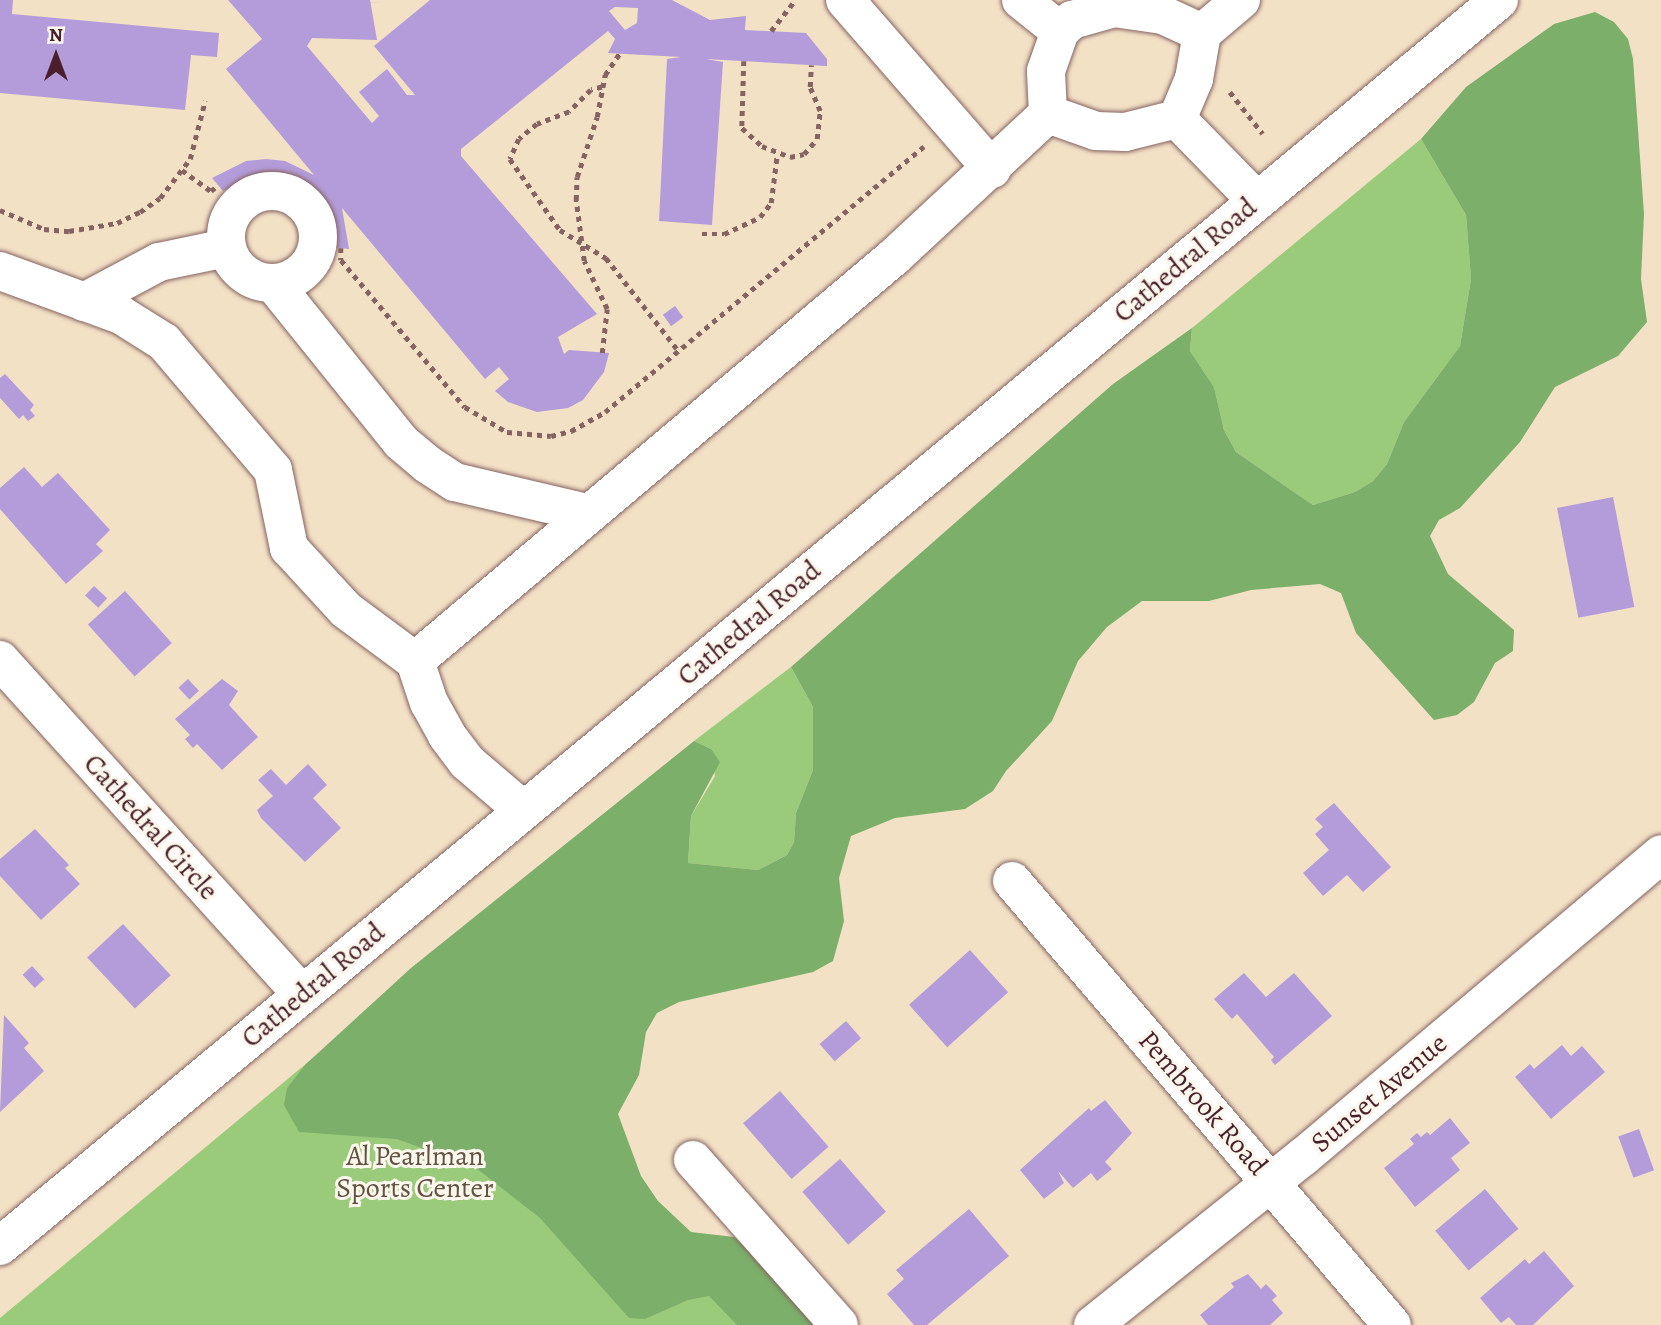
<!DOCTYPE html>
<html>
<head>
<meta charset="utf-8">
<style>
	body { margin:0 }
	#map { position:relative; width:1661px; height:1325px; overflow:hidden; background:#f3e1c6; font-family:Alegreya,serif }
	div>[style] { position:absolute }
	.green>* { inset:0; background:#9acb7a }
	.forest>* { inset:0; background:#7baf6a }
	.building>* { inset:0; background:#b39cd9; transform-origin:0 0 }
	.path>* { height:4.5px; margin-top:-2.25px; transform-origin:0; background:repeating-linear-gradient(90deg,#856361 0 5px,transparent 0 10px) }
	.roads { filter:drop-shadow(0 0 2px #856361) drop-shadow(0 0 2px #856361) }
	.minor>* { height:38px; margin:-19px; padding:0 19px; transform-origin:19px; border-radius:19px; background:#fff }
	.minor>.ring { margin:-19px; padding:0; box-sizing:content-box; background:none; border:38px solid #fff; border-radius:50% }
	span { translate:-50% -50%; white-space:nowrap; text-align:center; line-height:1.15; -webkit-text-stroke:6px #fbf7ec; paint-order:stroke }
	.street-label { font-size:28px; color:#4a1f2b }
	.park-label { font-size:28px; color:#625343 }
	.north { position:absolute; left:21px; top:21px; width:70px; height:70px; -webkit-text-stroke:5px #fbf7ec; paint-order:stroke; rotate:0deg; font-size:19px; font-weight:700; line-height:28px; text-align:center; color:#4a1f2b }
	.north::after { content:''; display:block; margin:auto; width:24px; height:32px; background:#4a1f2b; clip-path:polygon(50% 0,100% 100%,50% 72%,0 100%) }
</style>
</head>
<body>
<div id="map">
	<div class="green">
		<div style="clip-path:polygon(1421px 139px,1466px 215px,1471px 279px,1460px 346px,1404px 422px,1387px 464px,1373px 481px,1355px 492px,1313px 505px,1236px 452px,1224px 430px,1214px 387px,1190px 351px,1192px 328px)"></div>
		<div style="clip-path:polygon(791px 667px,813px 707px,813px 770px,796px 813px,794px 842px,787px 855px,758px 870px,688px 863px,691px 816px,715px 776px,711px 749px,694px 741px)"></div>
		<div style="clip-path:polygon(432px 959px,747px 1325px,0 1325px,0 1318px)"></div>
	</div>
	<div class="forest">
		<div style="clip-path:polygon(1595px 12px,1614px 22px,1628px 39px,1633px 59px,1644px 214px,1641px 279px,1647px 322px,1618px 356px,1555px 387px,1520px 442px,1460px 508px,1439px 520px,1430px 536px,1448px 574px,1514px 630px,1513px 651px,1495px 663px,1474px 702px,1457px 715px,1434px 720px,1356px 633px,1341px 593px,1320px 584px,1251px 590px,1209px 601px,1142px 601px,1107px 627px,1078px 661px,1052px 721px,1006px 771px,993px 791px,965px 809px,895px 818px,851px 836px,839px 878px,844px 921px,833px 961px,813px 972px,679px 1002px,657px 1013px,646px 1032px,639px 1075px,618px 1114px,641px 1176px,658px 1201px,691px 1232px,734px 1237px,769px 1268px,819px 1325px,737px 1325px,709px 1296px,688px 1300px,645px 1319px,629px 1318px,540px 1218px,476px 1168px,397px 1139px,299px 1132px,284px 1105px,287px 1088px,306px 1064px,411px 968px,694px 741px,711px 749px,720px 762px,691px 816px,688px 863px,758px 870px,787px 855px,794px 842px,796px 813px,813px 770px,813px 707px,791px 667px,1113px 384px,1192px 328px,1190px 351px,1214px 387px,1224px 430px,1236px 452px,1313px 505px,1355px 492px,1373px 481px,1387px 464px,1404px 422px,1460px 346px,1471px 279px,1466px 215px,1421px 139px,1466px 87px,1554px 24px)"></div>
	</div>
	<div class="building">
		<div style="clip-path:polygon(0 0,13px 0,12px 14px,219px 33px,217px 57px,191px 55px,185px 110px,0 93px)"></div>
		<div style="clip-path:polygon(evenodd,228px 0,370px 0,377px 40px,312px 38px,307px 46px,372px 123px,379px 116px,359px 92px,387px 69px,407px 95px,415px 95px,374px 46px,430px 0,672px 0,710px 20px,746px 16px,745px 30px,806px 33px,827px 59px,827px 66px,706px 59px,723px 62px,712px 225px,659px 221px,667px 59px,681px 57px,608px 53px,615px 39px,608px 31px,461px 149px,461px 156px,597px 314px,558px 337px,564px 354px,569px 350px,609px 353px,604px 372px,583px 400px,568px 408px,537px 412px,508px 402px,495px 391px,509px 379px,499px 367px,485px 379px,342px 208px,349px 249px,330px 247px,326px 217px,308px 193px,295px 184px,281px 178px,251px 178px,223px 191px,212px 178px,246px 161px,266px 159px,285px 161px,314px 175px,226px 69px,262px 39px,228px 0,615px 7px,638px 8px,637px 23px,625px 30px,609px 11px,615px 7px)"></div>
		<div style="left:675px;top:306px;width:14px;height:15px;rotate:54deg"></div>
		<div style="clip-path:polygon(5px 374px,34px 405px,30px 410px,35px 416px,28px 421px,23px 415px,19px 419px,0 398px,0 378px)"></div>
		<div style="clip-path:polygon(24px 467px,42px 487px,58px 473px,110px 530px,96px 544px,103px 551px,66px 584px,0 509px,0 488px)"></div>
		<div style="left:1613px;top:497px;width:112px;height:57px;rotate:79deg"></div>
		<div style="left:94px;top:586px;width:18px;height:13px;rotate:43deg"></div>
		<div style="left:125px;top:591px;width:70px;height:50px;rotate:48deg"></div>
		<div style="left:188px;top:679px;width:16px;height:13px;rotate:47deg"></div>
		<div style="clip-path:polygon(222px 679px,238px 691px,229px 705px,258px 737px,222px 770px,197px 744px,193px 748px,185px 739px,190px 735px,175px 719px)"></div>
		<div style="clip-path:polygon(308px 764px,327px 785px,313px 798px,341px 828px,305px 862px,261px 818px,257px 810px,273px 796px,258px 780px,271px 769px,286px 785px)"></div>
		<div style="clip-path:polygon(1334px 803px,1391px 867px,1363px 892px,1347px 875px,1323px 896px,1303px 873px,1329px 850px,1315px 834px,1323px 827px,1315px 819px)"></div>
		<div style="clip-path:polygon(35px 829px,69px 865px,65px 868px,80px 884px,41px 920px,0 876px,0 859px)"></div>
		<div style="left:123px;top:924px;width:70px;height:49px;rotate:47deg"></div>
		<div style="left:970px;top:950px;width:57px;height:82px;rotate:48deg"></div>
		<div style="left:32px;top:966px;width:18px;height:13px;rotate:47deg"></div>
		<div style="clip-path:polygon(1244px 973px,1266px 997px,1294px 973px,1332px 1016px,1275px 1065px,1271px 1060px,1274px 1057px,1237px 1014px,1232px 1019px,1214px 999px)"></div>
		<div style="clip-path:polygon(4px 1015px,29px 1043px,24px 1048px,44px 1071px,0 1112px)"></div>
		<div style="left:846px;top:1021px;width:23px;height:35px;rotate:49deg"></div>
		<div style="clip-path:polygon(1562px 1045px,1571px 1056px,1582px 1046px,1605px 1072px,1551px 1119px,1515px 1077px,1530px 1064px,1534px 1069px)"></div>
		<div style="left:780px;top:1091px;width:74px;height:49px;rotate:49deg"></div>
		<div style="clip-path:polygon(1105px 1100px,1132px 1133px,1105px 1162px,1112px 1169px,1097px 1181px,1091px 1173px,1073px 1188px,1058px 1171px,1064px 1183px,1044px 1199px,1020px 1170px,1089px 1108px,1091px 1111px)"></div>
		<div style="clip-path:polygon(1450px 1118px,1470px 1143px,1451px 1158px,1460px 1170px,1415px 1207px,1384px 1168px,1414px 1144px,1410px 1139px,1417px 1133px,1421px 1137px,1427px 1132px,1430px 1135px)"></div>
		<div style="left:1639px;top:1129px;width:44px;height:22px;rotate:70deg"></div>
		<div style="left:840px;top:1159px;width:70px;height:50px;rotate:49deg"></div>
		<div style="left:1485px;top:1189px;width:52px;height:65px;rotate:50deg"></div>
		<div style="clip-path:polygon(969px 1209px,1009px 1256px,927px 1325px,914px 1325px,887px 1294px,904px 1279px,896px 1270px)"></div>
		<div style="clip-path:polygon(1544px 1251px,1574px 1286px,1533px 1325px,1516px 1325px,1509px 1317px,1501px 1323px,1480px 1298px,1525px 1259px,1529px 1264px)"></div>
		<div style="clip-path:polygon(1248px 1274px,1261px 1289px,1266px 1284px,1277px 1296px,1272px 1300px,1283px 1313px,1270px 1325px,1208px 1325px,1200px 1315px,1234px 1287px,1231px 1283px)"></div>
	</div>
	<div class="path">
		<div style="left:771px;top:31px;width:39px;rotate:-52deg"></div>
		<div style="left:744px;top:61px;width:67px;rotate:91.7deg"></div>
		<div style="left:742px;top:128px;width:27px;rotate:42deg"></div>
		<div style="left:762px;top:146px;width:30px;rotate:21deg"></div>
		<div style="left:790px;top:157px;width:14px;rotate:-12deg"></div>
		<div style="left:804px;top:154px;width:20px;rotate:-49deg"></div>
		<div style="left:817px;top:139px;width:28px;rotate:-84deg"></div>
		<div style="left:820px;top:111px;width:26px;rotate:-113deg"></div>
		<div style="left:810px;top:87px;width:22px;rotate:-87deg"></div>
		<div style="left:602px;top:87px;width:11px;rotate:165deg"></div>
		<div style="left:591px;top:90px;width:31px;rotate:135deg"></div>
		<div style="left:569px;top:112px;width:34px;rotate:159deg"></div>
		<div style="left:537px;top:124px;width:23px;rotate:140deg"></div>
		<div style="left:519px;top:139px;width:22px;rotate:114deg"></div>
		<div style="left:510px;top:159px;width:87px;rotate:54.8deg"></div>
		<div style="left:560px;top:230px;width:54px;rotate:31.3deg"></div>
		<div style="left:606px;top:258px;width:115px;rotate:52deg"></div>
		<div style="left:1230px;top:92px;width:53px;rotate:51.8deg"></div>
		<div style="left:182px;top:170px;width:36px;rotate:36deg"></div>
		<div style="left:211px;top:191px;width:9px;rotate:-41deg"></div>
		<div style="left:0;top:210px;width:48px;rotate:23.4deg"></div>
		<div style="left:44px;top:229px;width:25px;rotate:5deg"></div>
		<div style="left:69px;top:231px;width:49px;rotate:-9.5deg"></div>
		<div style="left:117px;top:223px;width:25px;rotate:-26deg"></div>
		<div style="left:140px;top:212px;width:24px;rotate:-35deg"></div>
		<div style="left:160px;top:198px;width:49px;rotate:-52.4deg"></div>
		<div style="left:190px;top:159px;width:60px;rotate:-75.5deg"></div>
		<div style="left:702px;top:234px;width:22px"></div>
		<div style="left:724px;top:234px;width:40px;rotate:-25deg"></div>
		<div style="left:760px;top:217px;width:18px;rotate:-52deg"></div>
		<div style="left:771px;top:203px;width:48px;rotate:-82.9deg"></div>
		<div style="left:341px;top:248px;width:12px;rotate:90deg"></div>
		<div style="left:341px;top:260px;width:192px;rotate:49.9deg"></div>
		<div style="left:465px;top:407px;width:49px;rotate:30.8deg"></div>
		<div style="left:507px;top:432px;width:44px;rotate:5.2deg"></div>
		<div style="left:551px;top:436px;width:21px;rotate:-14deg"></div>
		<div style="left:571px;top:431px;width:39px;rotate:-29deg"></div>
		<div style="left:605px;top:412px;width:415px;rotate:-39.8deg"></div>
		<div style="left:602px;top:353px;width:44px;rotate:-83.5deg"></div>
		<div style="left:607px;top:309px;width:53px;rotate:-115.6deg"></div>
		<div style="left:584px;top:261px;width:62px;rotate:-97.5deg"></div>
		<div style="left:576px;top:200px;width:23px;rotate:-88deg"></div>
		<div style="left:577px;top:177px;width:63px;rotate:-71.6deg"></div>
		<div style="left:597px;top:117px;width:43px;rotate:-79.2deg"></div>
		<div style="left:605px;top:75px;width:27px;rotate:-56deg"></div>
	</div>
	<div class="roads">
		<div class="minor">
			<div style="left:845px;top:0;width:224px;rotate:49deg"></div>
			<div style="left:1021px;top:0;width:50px;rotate:38.5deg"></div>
			<div style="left:1114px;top:8px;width:49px;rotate:8.1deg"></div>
			<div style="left:1163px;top:15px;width:43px;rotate:24.8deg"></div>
			<div style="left:1202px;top:33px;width:47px;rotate:99.9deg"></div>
			<div style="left:1194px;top:79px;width:43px;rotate:113deg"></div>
			<div style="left:1177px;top:119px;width:54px;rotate:166deg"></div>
			<div style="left:1125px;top:132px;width:29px;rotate:-178deg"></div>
			<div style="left:1096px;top:131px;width:51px;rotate:-160.5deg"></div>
			<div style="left:1048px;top:114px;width:43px;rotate:-92.7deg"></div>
			<div style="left:1046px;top:71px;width:42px;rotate:-70.7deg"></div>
			<div style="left:1060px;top:31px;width:16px;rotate:-43deg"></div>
			<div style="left:1072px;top:20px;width:44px;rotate:-15.9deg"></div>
			<div style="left:1202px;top:33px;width:51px;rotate:-40.2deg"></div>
			<div style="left:1177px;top:119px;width:113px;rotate:45.7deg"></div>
			<div class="ring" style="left:226px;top:191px;width:54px;height:54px"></div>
			<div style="left:0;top:271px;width:129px;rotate:20deg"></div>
			<div style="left:121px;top:315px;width:51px;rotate:32.1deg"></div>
			<div style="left:164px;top:342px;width:168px;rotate:49.6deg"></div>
			<div style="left:273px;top:470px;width:80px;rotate:78.4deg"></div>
			<div style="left:289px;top:548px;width:84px;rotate:47.4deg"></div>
			<div style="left:346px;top:610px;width:86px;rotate:36.5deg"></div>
			<div style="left:274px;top:284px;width:203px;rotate:51.2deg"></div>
			<div style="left:401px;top:442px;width:34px;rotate:40deg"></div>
			<div style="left:427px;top:464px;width:33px;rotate:33deg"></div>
			<div style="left:455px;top:482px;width:136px;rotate:13.2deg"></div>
			<div style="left:84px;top:302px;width:85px;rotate:-28.1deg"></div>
			<div style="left:159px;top:262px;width:68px;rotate:-11.8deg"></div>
			<div style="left:0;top:660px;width:450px;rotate:47.9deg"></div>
			<div style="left:523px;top:810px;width:74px;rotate:-139.4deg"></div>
			<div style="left:467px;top:762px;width:34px;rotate:-127deg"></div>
			<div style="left:447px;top:735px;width:37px;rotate:-119deg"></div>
			<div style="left:429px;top:703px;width:44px;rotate:-108.4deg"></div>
			<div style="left:415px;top:661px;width:627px;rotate:-40.15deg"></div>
			<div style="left:894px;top:257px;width:210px;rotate:-42.9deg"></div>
			<div style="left:1012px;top:881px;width:584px;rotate:49.44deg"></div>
			<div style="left:693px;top:1160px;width:220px;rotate:48.5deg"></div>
			<div style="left:0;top:1246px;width:1949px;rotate:-39.73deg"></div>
			<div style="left:1093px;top:1325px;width:269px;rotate:-38.7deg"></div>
			<div style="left:1303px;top:1157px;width:469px;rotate:-40.2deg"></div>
		</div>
	</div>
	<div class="street-label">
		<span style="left:1185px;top:260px;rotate:-40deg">Cathedral Road</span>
		<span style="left:749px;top:623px;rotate:-40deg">Cathedral Road</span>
		<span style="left:151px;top:827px;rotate:48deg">Cathedral Circle</span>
		<span style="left:313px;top:985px;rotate:-40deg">Cathedral Road</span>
		<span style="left:1379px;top:1093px;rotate:-40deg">Sunset Avenue</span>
		<span style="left:1203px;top:1103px;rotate:49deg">Pembrook Road</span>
	</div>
	<div class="park-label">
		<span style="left:415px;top:1172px">Al Pearlman<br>Sports Center</span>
	</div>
	<div class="north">N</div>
</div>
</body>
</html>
